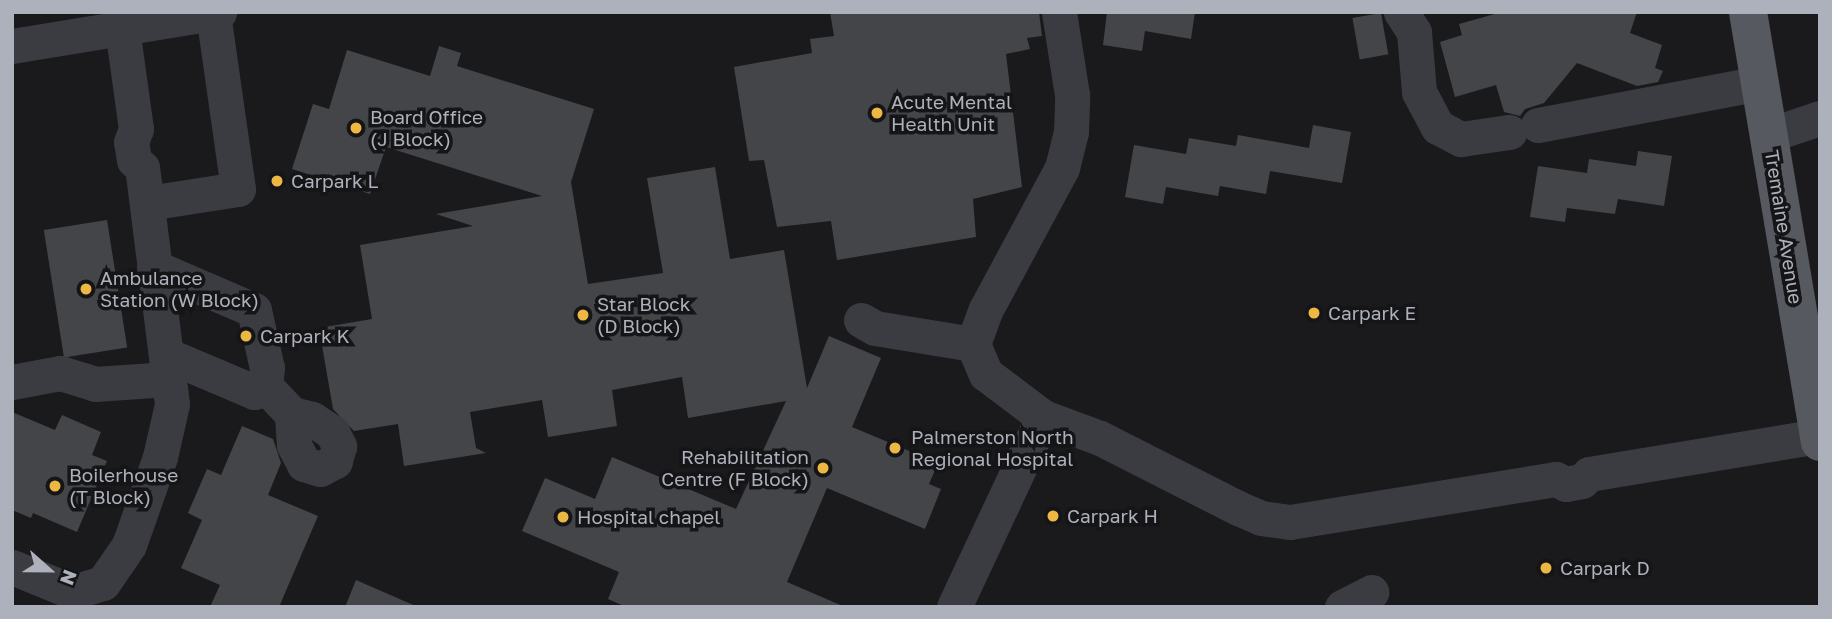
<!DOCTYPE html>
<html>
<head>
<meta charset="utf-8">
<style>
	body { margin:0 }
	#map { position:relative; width:1832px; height:619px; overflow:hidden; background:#1a1a1c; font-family:"Golos Text",sans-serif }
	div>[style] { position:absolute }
	.building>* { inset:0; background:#444549; transform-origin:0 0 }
	.minor>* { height:35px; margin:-17.5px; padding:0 17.5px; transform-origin:17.5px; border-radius:17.5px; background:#3b3c41 }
	.major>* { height:38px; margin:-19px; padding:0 19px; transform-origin:19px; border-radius:19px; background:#575960 }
	.dots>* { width:19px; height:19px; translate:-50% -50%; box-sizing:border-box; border:4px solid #151517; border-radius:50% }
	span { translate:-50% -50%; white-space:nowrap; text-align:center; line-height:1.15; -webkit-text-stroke:7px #151517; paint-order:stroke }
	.poi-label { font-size:19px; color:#adb1bb }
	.left { translate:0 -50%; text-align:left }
	.right { translate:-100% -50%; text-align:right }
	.street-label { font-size:19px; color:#adb1bb }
	.frame { position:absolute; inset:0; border:14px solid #adb1bb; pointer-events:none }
	.north { position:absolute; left:14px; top:535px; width:70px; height:70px; -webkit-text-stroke:5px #151517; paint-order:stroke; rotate:111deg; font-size:19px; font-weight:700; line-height:28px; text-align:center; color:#adb1bb }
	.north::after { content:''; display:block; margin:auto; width:24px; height:32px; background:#adb1bb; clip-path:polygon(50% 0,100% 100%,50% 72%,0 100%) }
</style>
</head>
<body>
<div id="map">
	<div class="building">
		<div style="clip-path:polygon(830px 12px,1039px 12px,1042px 36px,1027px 38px,1030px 49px,1006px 54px,1022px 187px,973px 199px,976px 237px,837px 260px,831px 221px,777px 227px,764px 160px,749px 161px,734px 67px,812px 53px,810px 39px,834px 36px)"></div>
		<div style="clip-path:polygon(1107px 12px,1195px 12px,1191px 39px,1145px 31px,1142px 51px,1103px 45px)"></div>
		<div style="clip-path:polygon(1502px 12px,1637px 12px,1630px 33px,1662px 45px,1655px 68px,1663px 71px,1658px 82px,1637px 86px,1577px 63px,1544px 103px,1525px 109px,1520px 116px,1504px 112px,1496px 85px,1455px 97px,1440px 42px,1462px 35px,1459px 24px)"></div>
		<div style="left:1381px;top:13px;width:42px;height:29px;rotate:80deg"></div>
		<div style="clip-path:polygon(439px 46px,461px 53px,457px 66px,594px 109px,571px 182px,588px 284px,663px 273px,647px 178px,715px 167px,730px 259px,784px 250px,807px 388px,829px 336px,881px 358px,852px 427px,938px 463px,929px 484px,941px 489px,925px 529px,827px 488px,787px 582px,845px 607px,626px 607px,608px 599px,619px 572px,522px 531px,545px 478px,595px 499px,612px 457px,736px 509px,786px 401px,688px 418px,682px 377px,612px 390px,617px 426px,548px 437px,542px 400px,470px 412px,476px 448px,486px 453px,404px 466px,398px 424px,354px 431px,333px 409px,319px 328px,372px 319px,360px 245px,473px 226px,436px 214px,542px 196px,386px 147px,370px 194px,292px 169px,313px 104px,329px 109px,347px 50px,430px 76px)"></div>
		<div style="clip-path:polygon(1313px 125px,1351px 132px,1342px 183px,1270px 171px,1266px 194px,1220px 186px,1218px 196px,1166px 187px,1163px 204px,1125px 197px,1134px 145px,1186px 154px,1189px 138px,1236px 146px,1238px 135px,1309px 148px)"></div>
		<div style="clip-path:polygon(1638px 151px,1672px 156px,1664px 206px,1618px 199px,1615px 214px,1567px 208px,1565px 222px,1530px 217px,1538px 166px,1587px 173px,1589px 159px,1636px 166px)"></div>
		<div style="left:107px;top:220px;width:129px;height:64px;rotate:81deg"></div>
		<div style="clip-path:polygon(12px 412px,55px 430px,62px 415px,101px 432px,92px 455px,107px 461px,77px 532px,33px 513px,31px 518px,12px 510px)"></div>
		<div style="clip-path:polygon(242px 426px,273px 439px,281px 463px,268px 495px,318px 516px,279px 607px,210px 607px,220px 585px,181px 568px,202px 520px,188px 513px,207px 469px,221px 475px)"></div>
		<div style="clip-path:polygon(356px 580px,418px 607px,345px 607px)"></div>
	</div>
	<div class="minor">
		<div style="left:1401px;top:12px;width:24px;rotate:57deg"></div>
		<div style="left:1414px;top:32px;width:60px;rotate:85.2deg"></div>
		<div style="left:1419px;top:92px;width:40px;rotate:62deg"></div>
		<div style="left:1438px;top:127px;width:26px;rotate:28deg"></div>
		<div style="left:1461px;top:139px;width:49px;rotate:-8.3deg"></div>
		<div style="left:12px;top:46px;width:210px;rotate:-9.3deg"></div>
		<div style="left:1538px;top:125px;width:226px;rotate:-10.7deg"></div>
		<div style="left:1769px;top:135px;width:54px;rotate:-18.4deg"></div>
		<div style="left:148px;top:203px;width:91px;rotate:-8.8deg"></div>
		<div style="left:238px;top:189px;width:178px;rotate:-98.1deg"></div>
		<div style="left:154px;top:267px;width:109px;rotate:23.3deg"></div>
		<div style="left:254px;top:310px;width:59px;rotate:77.4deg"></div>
		<div style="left:267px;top:368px;width:18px;rotate:96deg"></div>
		<div style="left:861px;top:320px;width:16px;rotate:30deg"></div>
		<div style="left:875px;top:328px;width:99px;rotate:9.3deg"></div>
		<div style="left:973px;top:344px;width:33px;rotate:67deg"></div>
		<div style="left:986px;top:374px;width:71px;rotate:37deg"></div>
		<div style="left:1043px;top:417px;width:61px;rotate:20.2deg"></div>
		<div style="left:1100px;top:438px;width:155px;rotate:26.9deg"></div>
		<div style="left:1238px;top:508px;width:25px;rotate:23deg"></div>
		<div style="left:1261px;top:518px;width:29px;rotate:8deg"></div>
		<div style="left:1290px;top:522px;width:269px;rotate:-9.2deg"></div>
		<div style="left:1556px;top:479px;width:11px;rotate:27deg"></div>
		<div style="left:1566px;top:484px;width:16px;rotate:-11deg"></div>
		<div style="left:1582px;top:481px;width:10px;rotate:-45deg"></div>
		<div style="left:1589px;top:474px;width:233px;rotate:-9.4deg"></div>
		<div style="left:973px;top:344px;width:37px;rotate:-70deg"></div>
		<div style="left:986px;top:309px;width:160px;rotate:-61.7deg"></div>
		<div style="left:1062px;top:168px;width:37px;rotate:-76deg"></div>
		<div style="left:1071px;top:132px;width:37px;rotate:-88deg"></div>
		<div style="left:1072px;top:95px;width:84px;rotate:-98.9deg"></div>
		<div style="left:167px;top:355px;width:95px;rotate:23deg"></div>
		<div style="left:254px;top:392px;width:13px;rotate:-29deg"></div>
		<div style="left:12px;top:382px;width:49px;rotate:-10.6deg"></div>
		<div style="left:60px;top:373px;width:37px;rotate:17deg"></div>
		<div style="left:95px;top:384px;width:73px;rotate:-3.9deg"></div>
		<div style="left:265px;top:386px;width:39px;rotate:46deg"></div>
		<div style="left:292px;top:414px;width:21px;rotate:14deg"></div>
		<div style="left:312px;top:419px;width:24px;rotate:33deg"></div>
		<div style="left:332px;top:432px;width:16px;rotate:63deg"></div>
		<div style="left:339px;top:446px;width:16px;rotate:105deg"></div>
		<div style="left:335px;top:461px;width:17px;rotate:152deg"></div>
		<div style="left:320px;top:469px;width:17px;rotate:-163deg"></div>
		<div style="left:304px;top:464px;width:21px;rotate:-118deg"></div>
		<div style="left:294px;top:445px;width:31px;rotate:-94deg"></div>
		<div style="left:12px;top:567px;width:66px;rotate:22.3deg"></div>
		<div style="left:73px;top:592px;width:31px;rotate:-17deg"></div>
		<div style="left:103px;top:583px;width:46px;rotate:-55.6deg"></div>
		<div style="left:129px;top:545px;width:93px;rotate:-70.6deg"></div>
		<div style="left:160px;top:457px;width:54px;rotate:-77.2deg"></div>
		<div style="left:172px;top:404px;width:238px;rotate:-97.2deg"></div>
		<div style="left:142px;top:168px;width:11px;rotate:-135deg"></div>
		<div style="left:134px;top:160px;width:18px;rotate:-99deg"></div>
		<div style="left:131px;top:142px;width:14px;rotate:-69deg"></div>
		<div style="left:136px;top:129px;width:102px;rotate:-97.9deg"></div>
		<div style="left:954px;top:607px;width:210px;rotate:-64.9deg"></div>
		<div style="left:1342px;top:607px;width:33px;rotate:-27deg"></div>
	</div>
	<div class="major">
		<div style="left:1748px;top:12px;width:436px;rotate:80.5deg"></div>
	</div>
	<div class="dots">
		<div style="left:877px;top:113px;background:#ecb742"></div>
		<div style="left:356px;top:128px;background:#ecb742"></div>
		<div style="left:277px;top:181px;background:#ecb742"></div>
		<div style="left:86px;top:289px;background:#ecb742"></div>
		<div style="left:1314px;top:313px;background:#ecb742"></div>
		<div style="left:583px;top:315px;background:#ecb742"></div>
		<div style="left:246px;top:336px;background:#ecb742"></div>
		<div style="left:895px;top:448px;background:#ecb742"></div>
		<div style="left:823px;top:468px;background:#ecb742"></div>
		<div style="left:55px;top:486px;background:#ecb742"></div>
		<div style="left:1053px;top:516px;background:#ecb742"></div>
		<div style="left:563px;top:517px;background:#ecb742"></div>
		<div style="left:1546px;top:568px;background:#ecb742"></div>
	</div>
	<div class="poi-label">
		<span class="left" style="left:891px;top:113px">Acute Mental<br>Health Unit</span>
		<span class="left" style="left:370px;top:128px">Board Office<br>(J Block)</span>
		<span class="left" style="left:291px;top:181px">Carpark L</span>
		<span class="left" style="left:100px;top:289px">Ambulance<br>Station (W Block)</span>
		<span class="left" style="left:597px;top:315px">Star Block<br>(D Block)</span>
		<span class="left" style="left:1328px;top:313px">Carpark E</span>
		<span class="left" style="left:260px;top:336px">Carpark K</span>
		<span class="left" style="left:911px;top:448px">Palmerston North<br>Regional Hospital</span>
		<span class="right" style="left:809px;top:468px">Rehabilitation<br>Centre (F Block)</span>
		<span class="left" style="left:69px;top:486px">Boilerhouse<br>(T Block)</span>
		<span class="left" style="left:1067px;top:516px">Carpark H</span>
		<span class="left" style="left:577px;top:517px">Hospital chapel</span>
		<span class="left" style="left:1560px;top:568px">Carpark D</span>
	</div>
	<div class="street-label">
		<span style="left:1784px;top:227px;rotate:81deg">Tremaine Avenue</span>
	</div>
	<div class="frame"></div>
	<div class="north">N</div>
</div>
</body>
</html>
